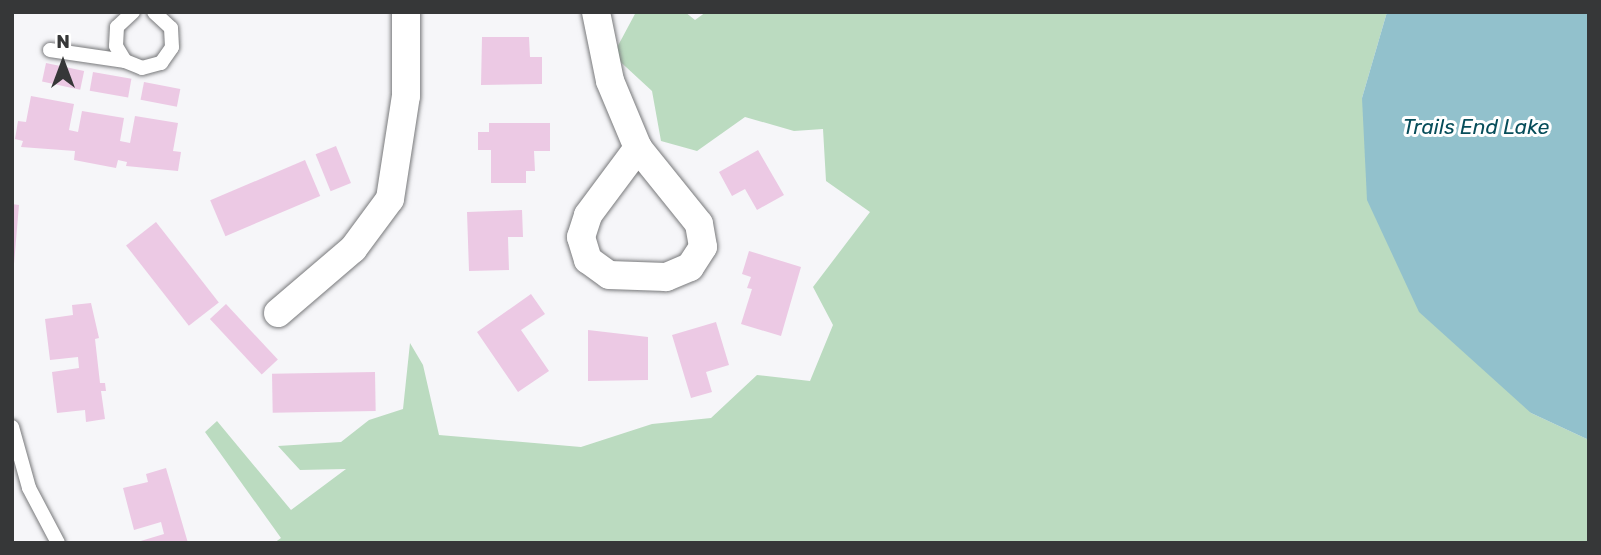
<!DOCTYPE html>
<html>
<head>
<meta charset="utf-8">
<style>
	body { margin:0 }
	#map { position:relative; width:1601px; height:555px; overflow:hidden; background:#f6f6f9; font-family:Rubik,sans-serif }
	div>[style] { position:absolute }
	.green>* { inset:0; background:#bbdbc0 }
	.water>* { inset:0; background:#92c1cc }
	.building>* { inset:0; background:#ecc9e4; transform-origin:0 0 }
	.roads { filter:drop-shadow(0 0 2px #78797b) drop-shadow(0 0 2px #78797b) }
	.lane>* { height:14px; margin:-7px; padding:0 7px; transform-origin:7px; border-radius:7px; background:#fff }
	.street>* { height:28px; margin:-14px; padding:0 14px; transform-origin:14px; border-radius:14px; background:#fff }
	span { translate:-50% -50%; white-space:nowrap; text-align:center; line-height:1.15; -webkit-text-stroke:6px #fff; paint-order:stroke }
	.water-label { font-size:21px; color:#074d5a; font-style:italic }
	.frame { position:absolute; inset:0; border:14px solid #363738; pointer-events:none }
	.north { position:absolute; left:28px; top:28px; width:70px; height:70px; -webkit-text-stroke:5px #fff; paint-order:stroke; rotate:0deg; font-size:19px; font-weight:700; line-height:28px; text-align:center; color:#363738 }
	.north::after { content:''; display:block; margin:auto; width:24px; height:32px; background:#363738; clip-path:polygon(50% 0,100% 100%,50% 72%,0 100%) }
</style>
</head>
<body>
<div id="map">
	<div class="green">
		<div style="clip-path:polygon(636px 12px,685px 12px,695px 20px,706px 12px,1387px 12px,1362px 98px,1531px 413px,1589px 440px,1589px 543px,274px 543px,281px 538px,205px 432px,217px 421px,291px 510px,346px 469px,300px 470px,278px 446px,341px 442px,369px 420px,403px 409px,410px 343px,423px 365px,439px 435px,581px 447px,652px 424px,711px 418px,757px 375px,810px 381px,833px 325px,813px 287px,870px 212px,826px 181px,823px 129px,794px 131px,745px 117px,697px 151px,661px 141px,652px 91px,613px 55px)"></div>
	</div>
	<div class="water">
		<div style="clip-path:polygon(1387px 12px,1589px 12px,1589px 440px,1531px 413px,1419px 312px,1367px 200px,1362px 98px)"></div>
	</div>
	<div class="building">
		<div style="clip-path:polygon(482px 37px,529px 37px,530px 57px,542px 57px,542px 84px,481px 85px)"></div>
		<div style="left:46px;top:63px;width:39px;height:19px;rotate:12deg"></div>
		<div style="left:93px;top:72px;width:39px;height:19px;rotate:10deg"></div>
		<div style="left:144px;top:82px;width:37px;height:18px;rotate:11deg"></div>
		<div style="clip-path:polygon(31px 96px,74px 104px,69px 130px,78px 132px,82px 111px,124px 118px,120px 141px,130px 143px,135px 116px,178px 123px,173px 151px,181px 152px,178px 171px,126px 166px,127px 162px,118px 160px,116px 168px,74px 160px,75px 151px,21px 147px,23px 141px,15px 139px,18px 121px,26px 122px)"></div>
		<div style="clip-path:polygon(489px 123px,550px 123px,550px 151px,534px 151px,535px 171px,526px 171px,526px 183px,491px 183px,491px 150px,478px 150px,478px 132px,489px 132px)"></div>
		<div style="left:336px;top:146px;width:40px;height:22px;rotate:68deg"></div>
		<div style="clip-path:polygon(758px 150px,784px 195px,757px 210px,745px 189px,732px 196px,719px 172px)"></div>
		<div style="left:305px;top:160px;width:39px;height:103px;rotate:67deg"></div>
		<div style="clip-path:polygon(12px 204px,19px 205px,14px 264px,12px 264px)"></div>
		<div style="clip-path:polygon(522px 210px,523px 237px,508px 237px,509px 270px,469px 271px,467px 212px)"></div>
		<div style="left:156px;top:222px;width:102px;height:38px;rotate:52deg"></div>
		<div style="clip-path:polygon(749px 251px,801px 267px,781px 336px,741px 324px,752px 289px,747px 288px,751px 277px,742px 274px)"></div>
		<div style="clip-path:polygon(531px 294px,545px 314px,521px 330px,549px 371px,518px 392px,477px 332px)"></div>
		<div style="clip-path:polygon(91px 303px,99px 338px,95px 339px,100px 383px,105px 383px,106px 391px,101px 391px,105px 419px,86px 422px,85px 410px,57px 413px,52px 372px,79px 368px,78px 357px,50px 360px,45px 319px,73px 315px,72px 305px)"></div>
		<div style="left:226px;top:304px;width:76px;height:22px;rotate:47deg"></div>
		<div style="clip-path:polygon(716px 322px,729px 365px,706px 372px,712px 392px,691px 398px,672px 335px)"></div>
		<div style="clip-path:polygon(588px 330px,648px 337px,648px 380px,588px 381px)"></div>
		<div style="left:375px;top:372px;width:39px;height:103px;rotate:89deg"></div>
		<div style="clip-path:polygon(166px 468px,188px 543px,134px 543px,164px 534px,161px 522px,134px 530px,123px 488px,148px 482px,146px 474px)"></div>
	</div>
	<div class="roads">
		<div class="lane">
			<div style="left:133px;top:12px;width:22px;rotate:137deg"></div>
			<div style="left:117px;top:27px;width:19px;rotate:93deg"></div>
			<div style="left:116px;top:46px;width:17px;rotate:59deg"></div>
			<div style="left:125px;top:61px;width:18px;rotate:22deg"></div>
			<div style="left:142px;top:68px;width:20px;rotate:-15deg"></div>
			<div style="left:161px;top:63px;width:19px;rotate:-55deg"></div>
			<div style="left:172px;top:47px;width:19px;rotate:-93deg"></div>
			<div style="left:171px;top:28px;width:23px;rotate:-137deg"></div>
			<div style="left:50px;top:50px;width:76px;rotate:8.3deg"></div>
			<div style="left:12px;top:427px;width:63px;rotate:74.4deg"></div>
			<div style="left:29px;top:488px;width:62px;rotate:62.2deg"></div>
		</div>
		<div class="street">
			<div style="left:596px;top:12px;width:70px;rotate:78.5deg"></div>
			<div style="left:610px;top:81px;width:73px;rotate:67.3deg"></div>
			<div style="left:638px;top:148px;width:97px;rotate:51.2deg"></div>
			<div style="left:699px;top:224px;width:23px;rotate:80deg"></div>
			<div style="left:703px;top:247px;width:24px;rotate:123deg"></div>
			<div style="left:690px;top:267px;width:26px;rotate:157deg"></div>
			<div style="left:666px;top:277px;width:57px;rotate:-178deg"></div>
			<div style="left:609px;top:275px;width:26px;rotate:-144deg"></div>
			<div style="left:588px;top:260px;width:24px;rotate:-107deg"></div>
			<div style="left:581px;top:237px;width:23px;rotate:-72deg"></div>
			<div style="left:588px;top:215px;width:84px;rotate:-53.3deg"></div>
			<div style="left:278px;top:313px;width:99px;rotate:-40.5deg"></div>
			<div style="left:353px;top:249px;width:62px;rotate:-53.5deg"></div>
			<div style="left:390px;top:199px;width:104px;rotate:-81.2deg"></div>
			<div style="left:406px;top:96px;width:84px;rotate:-90deg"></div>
		</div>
	</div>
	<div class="water-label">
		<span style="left:1476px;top:127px">Trails End Lake</span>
	</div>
	<div class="frame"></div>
	<div class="north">N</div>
</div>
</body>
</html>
